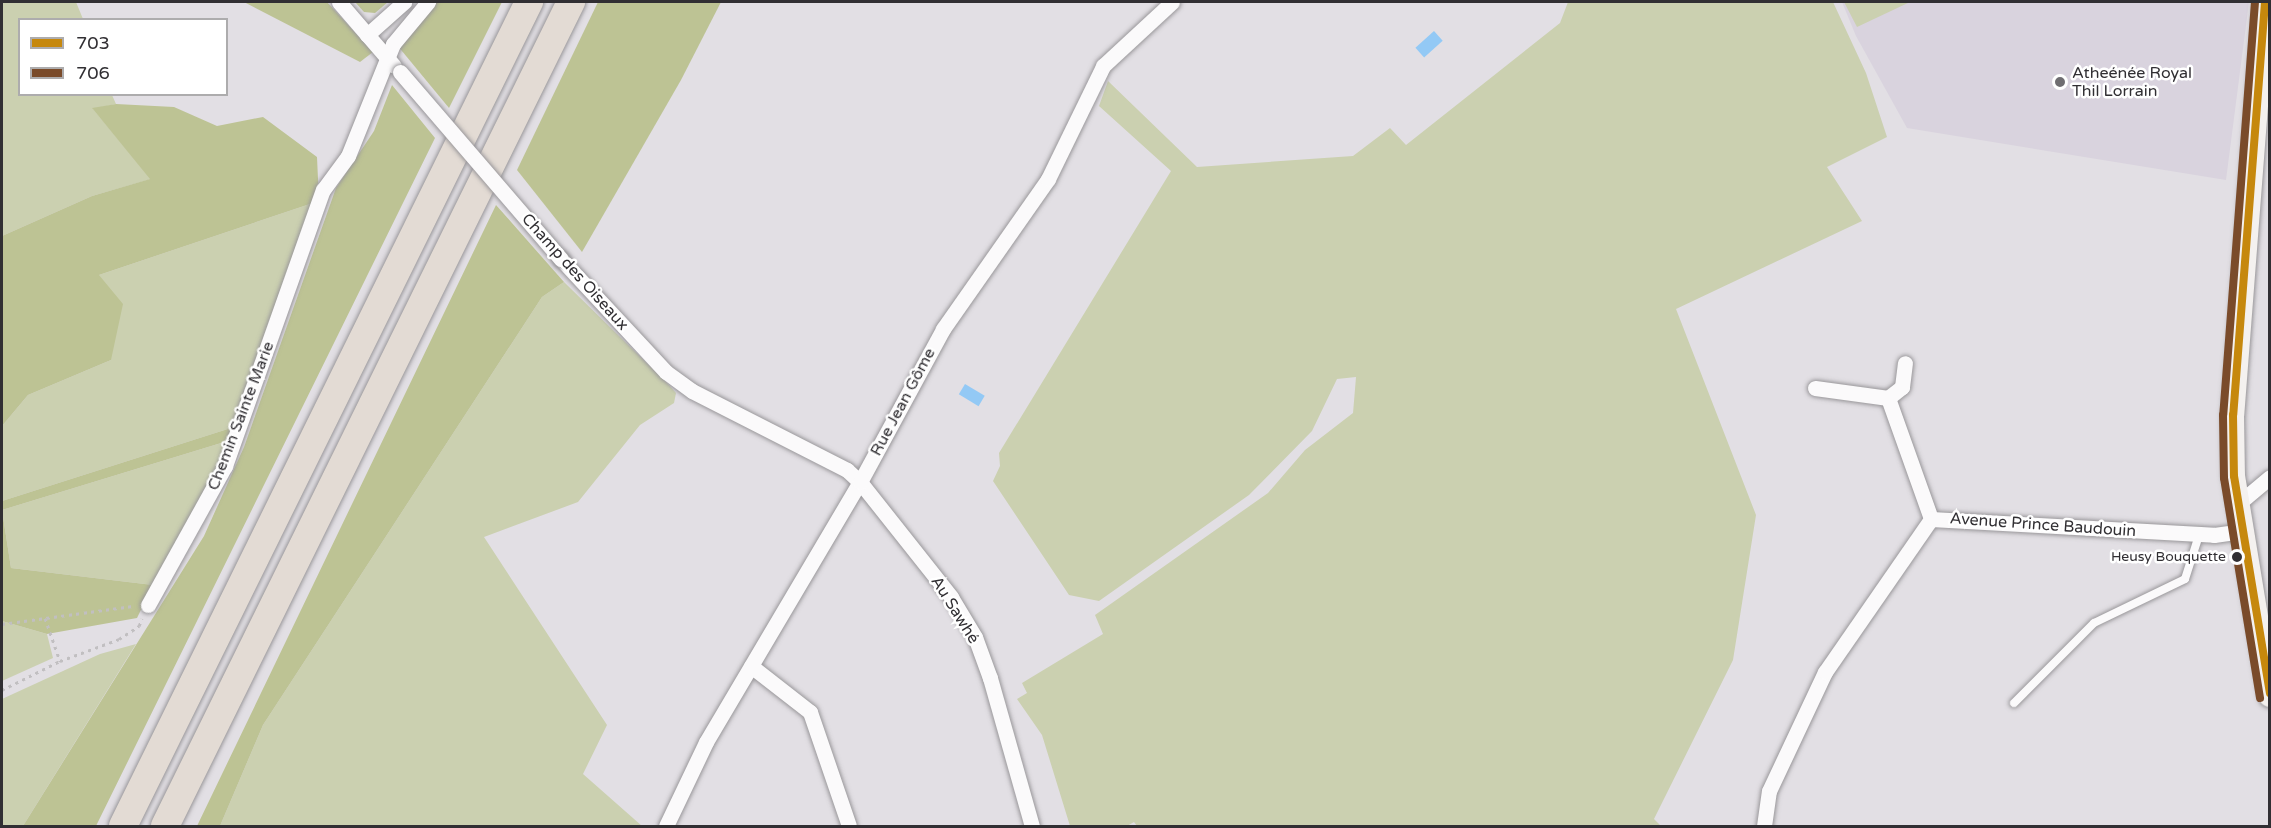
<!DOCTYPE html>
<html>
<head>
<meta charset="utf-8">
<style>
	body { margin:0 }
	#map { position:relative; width:2271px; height:828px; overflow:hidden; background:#e2dfe4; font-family:"Varela Round",sans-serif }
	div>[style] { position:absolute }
	.built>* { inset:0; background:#d9d3de }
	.green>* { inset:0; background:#cbd0b0 }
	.forest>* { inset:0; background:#bdc394 }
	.water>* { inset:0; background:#93c9f5; transform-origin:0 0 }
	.path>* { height:3px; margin-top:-1.5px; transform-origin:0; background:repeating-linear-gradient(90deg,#c1bfc1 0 3px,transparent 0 7.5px) }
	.roads { filter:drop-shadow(0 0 2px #99979a) drop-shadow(0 0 2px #99979a) }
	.service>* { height:8px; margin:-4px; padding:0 4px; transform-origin:4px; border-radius:4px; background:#fbfafb }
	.minor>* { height:15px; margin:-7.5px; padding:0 7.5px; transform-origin:7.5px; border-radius:7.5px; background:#fbfafb }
	.secondary>* { height:22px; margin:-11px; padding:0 11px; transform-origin:11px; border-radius:11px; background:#f4f1ef }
	.motorway>* { height:28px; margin:-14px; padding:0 14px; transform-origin:14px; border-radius:14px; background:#e3dbd4 }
	.bridges { filter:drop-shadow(0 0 2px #99979a) drop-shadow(0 0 2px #99979a) }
	.minor-bridge>* { height:15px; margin:-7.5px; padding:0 7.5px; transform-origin:7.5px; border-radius:7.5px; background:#fbfafb }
	.bus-1>* { height:8px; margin:-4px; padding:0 4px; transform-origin:4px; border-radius:4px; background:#c6880d }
	.bus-2>* { height:8px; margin:-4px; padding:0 4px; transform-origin:4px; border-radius:4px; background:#7a4b2a }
	.dots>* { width:16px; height:16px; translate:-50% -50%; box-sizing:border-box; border:3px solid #fff; border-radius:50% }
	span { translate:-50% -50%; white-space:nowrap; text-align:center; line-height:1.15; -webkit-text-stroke:5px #fff; paint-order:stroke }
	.bus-label { font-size:14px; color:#312f33 }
	.right { translate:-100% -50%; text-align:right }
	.poi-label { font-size:16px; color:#312f33 }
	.left { translate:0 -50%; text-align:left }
	.street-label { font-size:16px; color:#312f33 }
	.frame { position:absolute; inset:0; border:3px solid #312f33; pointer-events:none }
	.legend { position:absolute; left:18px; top:18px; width:210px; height:78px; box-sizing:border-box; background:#fff; border:2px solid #adacad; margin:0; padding:8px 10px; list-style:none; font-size:18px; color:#312f33 }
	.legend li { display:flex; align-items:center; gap:12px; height:30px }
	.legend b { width:30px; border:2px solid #adacad }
</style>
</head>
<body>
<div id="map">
	<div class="built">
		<div style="clip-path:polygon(1842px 2px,2249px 2px,2226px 180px,1907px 128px,1856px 36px)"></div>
	</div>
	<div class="green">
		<div style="clip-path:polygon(2px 2px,76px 2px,83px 19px,20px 20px,20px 94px,112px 95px,116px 104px,93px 109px,151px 179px,92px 196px,2px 236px)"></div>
		<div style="clip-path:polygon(1568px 2px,1833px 2px,1866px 73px,1887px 137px,1827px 167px,1862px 221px,1676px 309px,1756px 515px,1733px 660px,1654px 819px,1661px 826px,1137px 826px,1134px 822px,1127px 826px,1070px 826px,1042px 735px,1017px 699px,1027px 693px,1022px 683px,1103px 634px,1095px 615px,1268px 493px,1305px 450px,1353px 413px,1356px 377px,1337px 379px,1312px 431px,1249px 495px,1099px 601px,1069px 595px,993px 481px,1000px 466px,999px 453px,1171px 171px,1099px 106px,1108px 81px,1197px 167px,1353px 156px,1390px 128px,1406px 145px,1560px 23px)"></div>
		<div style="clip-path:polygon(1844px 2px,1910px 2px,1857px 27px)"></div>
		<div style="clip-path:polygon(319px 201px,234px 427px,2px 501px,2px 426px,28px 395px,111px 360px,99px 275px)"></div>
		<div style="clip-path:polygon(564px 282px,669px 385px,676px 393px,674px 403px,640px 425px,578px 502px,484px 537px,607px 725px,583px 774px,642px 826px,220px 826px,263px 725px,542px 297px)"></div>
		<div style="clip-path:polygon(231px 440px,153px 585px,11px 568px,2px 510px)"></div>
		<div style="clip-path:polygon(2px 621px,47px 634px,53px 658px,2px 681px)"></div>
		<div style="clip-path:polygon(136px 644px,23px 826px,2px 826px,2px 699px,100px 654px)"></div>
	</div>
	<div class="forest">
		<div style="clip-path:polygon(244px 2px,327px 2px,373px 52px,360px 62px)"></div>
		<div style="clip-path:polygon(355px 2px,388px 2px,375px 13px,364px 12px)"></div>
		<div style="clip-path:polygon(434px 2px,502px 2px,449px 108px,397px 45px)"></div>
		<div style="clip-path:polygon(598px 2px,721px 2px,681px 80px,582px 252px,517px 170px)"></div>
		<div style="clip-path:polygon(392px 85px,435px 138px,96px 826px,23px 826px,204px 536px,244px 447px,336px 188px,374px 131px)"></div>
		<div style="clip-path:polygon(116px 104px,174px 107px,217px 126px,263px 117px,317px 157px,319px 201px,99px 275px,123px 304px,111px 360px,28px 395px,2px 426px,2px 236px,92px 196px,150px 179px,92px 108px)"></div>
		<div style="clip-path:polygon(496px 205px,564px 282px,542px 297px,263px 725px,220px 826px,197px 826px)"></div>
		<div style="clip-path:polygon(234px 427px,231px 440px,2px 510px,11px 568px,153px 585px,137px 618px,47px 634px,2px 621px,2px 501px)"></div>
	</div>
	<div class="water">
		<div style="left:1434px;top:31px;width:13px;height:25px;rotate:48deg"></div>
		<div style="left:965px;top:384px;width:23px;height:12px;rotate:31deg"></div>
	</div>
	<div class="path">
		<div style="left:45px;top:618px;width:46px;rotate:70.8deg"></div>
		<div style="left:2px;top:624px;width:132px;rotate:-7.8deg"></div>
		<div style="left:2px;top:690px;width:65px;rotate:-26.6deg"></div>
		<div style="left:60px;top:661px;width:63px;rotate:-20.4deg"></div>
		<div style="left:119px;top:639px;width:24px;rotate:-33deg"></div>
		<div style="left:139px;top:626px;width:8px;rotate:-67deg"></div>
	</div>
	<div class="roads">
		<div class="service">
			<div style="left:2014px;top:703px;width:113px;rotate:-45deg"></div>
			<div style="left:2094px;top:623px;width:101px;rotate:-25.8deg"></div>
			<div style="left:2185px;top:579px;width:46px;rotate:-72.3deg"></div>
		</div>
		<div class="minor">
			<div style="left:339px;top:2px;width:84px;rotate:49.3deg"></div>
			<div style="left:367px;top:35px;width:50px;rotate:-41.7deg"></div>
			<div style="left:561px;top:259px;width:154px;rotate:47.1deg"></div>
			<div style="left:666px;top:372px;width:32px;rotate:36deg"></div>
			<div style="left:692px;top:391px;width:174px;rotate:27deg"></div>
			<div style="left:847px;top:470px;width:18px;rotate:43deg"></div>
			<div style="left:860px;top:482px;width:147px;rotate:51.6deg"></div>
			<div style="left:951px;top:597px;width:47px;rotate:59deg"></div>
			<div style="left:975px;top:637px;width:44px;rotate:69.9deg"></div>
			<div style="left:990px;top:678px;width:154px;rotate:74.2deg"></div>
			<div style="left:1815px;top:388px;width:74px;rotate:7.8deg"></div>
			<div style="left:1888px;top:398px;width:128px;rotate:70.4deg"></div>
			<div style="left:1888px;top:398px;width:18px;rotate:-38deg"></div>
			<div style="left:1902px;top:387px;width:24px;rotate:-83deg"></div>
			<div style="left:2239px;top:503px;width:40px;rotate:-40deg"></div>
			<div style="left:148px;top:605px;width:159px;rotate:-61deg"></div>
			<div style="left:225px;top:466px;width:293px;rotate:-70.5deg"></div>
			<div style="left:323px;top:190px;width:42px;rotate:-53.7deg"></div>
			<div style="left:348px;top:156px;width:121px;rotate:-68.1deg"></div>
			<div style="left:393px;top:44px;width:55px;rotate:-50.2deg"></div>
			<div style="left:751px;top:666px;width:75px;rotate:37.9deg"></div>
			<div style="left:810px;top:712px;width:120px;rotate:71.1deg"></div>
			<div style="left:666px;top:826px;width:93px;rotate:-64.5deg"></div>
			<div style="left:706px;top:742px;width:302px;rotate:-59.4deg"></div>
			<div style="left:860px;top:482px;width:174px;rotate:-61.5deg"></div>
			<div style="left:943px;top:329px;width:183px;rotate:-55deg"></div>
			<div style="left:1048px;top:179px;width:126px;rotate:-64deg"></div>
			<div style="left:1103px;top:66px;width:94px;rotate:-42.8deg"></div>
			<div style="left:1764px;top:826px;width:35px;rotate:-82deg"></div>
			<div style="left:1769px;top:791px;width:132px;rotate:-64.8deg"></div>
			<div style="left:1825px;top:672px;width:186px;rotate:-55.3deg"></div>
			<div style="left:1931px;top:519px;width:283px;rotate:3.2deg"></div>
			<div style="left:2214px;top:535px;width:28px;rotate:-8deg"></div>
		</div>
		<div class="secondary">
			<div style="left:2265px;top:2px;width:414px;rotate:94.4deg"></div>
			<div style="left:2233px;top:415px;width:61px;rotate:89.1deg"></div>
			<div style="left:2234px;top:476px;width:223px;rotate:80.7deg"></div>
		</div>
		<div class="motorway">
			<div style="left:123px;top:826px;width:919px;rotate:-63.77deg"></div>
			<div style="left:165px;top:826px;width:919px;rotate:-63.77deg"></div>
		</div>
	</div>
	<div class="bridges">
		<div class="minor-bridge">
			<div style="left:400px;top:72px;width:247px;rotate:49.3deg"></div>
		</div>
	</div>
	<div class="bus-1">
		<div style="left:2265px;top:2px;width:414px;rotate:94.4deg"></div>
		<div style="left:2233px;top:415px;width:61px;rotate:89.1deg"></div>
		<div style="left:2234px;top:476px;width:220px;rotate:80.6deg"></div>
	</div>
	<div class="bus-2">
		<div style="left:2255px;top:2px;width:414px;rotate:94.4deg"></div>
		<div style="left:2223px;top:415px;width:63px;rotate:89.1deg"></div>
		<div style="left:2224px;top:478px;width:223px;rotate:80.7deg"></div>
	</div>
	<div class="dots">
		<div style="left:2060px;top:82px;background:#6f6d71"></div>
		<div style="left:2237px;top:557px;background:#312f33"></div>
	</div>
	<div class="bus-label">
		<span class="right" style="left:2226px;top:557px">Heusy Bouquette</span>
	</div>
	<div class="poi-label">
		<span class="left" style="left:2072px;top:82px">Atheénée Royal<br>Thil Lorrain</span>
	</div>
	<div class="street-label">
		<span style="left:575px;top:272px;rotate:48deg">Champ des Oiseaux</span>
		<span style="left:903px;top:402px;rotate:-62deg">Rue Jean Gôme</span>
		<span style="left:241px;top:416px;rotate:-69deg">Chemin Sainte Marie</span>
		<span style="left:2043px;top:525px;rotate:4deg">Avenue Prince Baudouin</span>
		<span style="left:955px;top:610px;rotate:58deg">Au Sawhé</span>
	</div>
	<div class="frame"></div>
	<ul class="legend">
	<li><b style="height:8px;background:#c6880d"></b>703</li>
	<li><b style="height:8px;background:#7a4b2a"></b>706</li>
	</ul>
</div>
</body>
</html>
